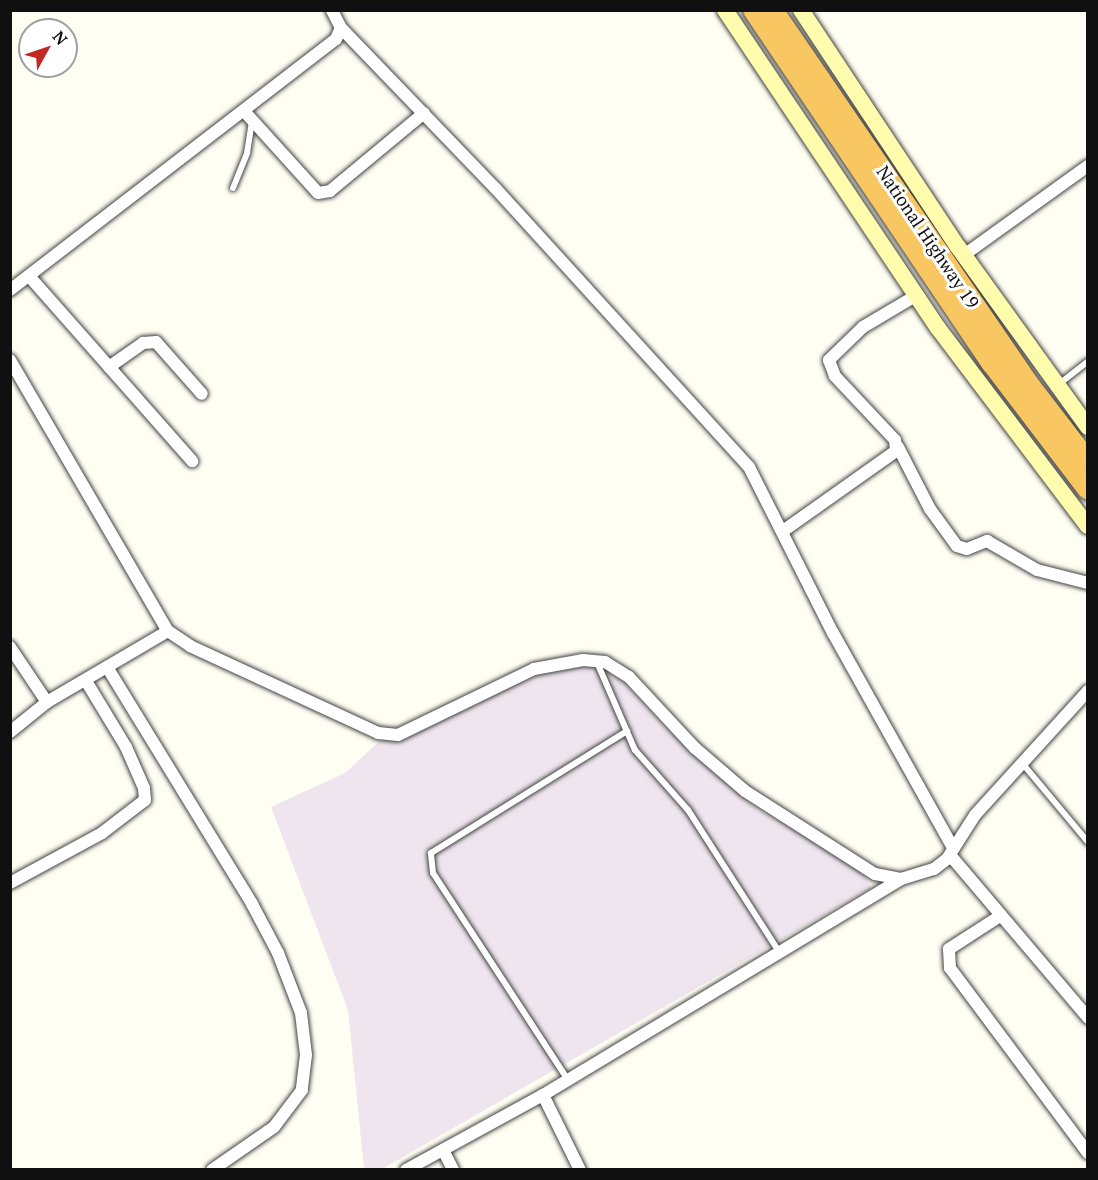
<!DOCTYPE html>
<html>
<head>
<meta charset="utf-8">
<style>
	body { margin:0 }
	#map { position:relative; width:1098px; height:1180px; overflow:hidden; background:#fffef3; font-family:"PT Serif",serif }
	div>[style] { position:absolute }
	.industrial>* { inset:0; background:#eee5ee }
	.roads { filter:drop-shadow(0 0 2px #434343) drop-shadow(0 0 2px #434343) }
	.service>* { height:6px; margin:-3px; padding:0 3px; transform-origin:3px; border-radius:3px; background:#fff }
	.minor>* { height:12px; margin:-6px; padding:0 6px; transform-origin:6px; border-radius:6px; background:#fff }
	.secondary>* { height:16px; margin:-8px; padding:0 8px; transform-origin:8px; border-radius:8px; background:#fffcae }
	.trunk>* { height:20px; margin:-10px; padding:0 10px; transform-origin:10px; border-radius:10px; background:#f8c761 }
	span { translate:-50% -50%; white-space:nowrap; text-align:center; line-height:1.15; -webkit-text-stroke:6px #fff; paint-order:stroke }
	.street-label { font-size:18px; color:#101010 }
	.frame { position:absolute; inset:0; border:12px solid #101010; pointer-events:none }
	.north { position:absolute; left:18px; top:18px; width:60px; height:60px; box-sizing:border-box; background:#fff; border:2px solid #9f9f9f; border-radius:50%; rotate:50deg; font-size:16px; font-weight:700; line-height:24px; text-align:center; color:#101010 }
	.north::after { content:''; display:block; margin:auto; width:21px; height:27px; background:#c42824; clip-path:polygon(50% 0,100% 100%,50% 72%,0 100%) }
</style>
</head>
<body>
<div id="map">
	<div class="industrial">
		<div style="clip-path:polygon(542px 661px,594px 664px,622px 681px,666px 728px,758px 810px,857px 863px,871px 888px,382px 1169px,364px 1169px,348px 1010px,271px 807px,345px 773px,386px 735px)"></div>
	</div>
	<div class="roads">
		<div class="service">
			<div style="left:233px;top:188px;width:38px;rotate:-68deg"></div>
			<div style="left:247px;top:153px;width:32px;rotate:-81deg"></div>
			<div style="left:1059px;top:384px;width:37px;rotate:-38deg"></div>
			<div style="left:596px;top:660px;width:98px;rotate:66.6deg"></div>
			<div style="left:635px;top:750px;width:80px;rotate:48.5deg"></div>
			<div style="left:688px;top:810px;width:169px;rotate:57.3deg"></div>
			<div style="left:1022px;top:763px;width:103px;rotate:50.1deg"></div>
			<div style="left:568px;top:1080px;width:247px;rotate:-123.1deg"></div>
			<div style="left:433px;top:873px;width:20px;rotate:-96deg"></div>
			<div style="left:431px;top:853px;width:231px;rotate:-31.9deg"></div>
		</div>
		<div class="minor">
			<div style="left:341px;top:28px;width:223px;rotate:46.1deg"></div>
			<div style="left:496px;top:189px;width:376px;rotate:47.7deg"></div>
			<div style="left:749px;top:467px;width:186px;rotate:63.2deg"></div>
			<div style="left:833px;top:633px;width:246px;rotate:60.8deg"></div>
			<div style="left:244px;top:111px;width:110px;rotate:47.9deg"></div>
			<div style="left:318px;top:193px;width:12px;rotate:-9deg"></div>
			<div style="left:330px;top:191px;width:122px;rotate:-39.7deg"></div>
			<div style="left:964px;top:255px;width:153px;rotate:-35.7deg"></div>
			<div style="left:29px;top:276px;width:247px;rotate:48.6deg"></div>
			<div style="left:10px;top:290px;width:411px;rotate:-37.6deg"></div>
			<div style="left:336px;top:39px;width:12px;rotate:-66deg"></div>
			<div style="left:341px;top:28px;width:20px;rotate:-117deg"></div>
			<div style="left:10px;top:360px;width:314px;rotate:59.8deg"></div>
			<div style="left:168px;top:631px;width:27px;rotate:34deg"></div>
			<div style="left:190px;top:646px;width:207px;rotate:24.8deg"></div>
			<div style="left:378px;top:733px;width:20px;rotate:6deg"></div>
			<div style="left:398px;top:735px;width:151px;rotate:-25.9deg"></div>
			<div style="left:534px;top:669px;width:50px;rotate:-10.4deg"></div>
			<div style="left:583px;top:660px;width:22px;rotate:5deg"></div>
			<div style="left:605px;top:662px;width:28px;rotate:32deg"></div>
			<div style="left:629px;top:677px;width:97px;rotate:47.1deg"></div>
			<div style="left:695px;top:748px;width:66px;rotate:40.7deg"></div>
			<div style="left:745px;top:791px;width:154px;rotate:32.6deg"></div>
			<div style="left:875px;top:874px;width:26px;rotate:11deg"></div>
			<div style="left:901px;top:879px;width:34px;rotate:-17deg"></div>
			<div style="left:934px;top:869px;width:16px;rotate:-38deg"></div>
			<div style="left:947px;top:859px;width:52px;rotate:-57.5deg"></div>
			<div style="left:975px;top:815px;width:168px;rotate:-47.7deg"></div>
			<div style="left:109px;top:367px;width:42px;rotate:-35.2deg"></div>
			<div style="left:143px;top:343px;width:13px;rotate:-4deg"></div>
			<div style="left:156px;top:342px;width:69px;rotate:48.5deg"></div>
			<div style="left:898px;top:447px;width:70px;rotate:62.7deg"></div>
			<div style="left:930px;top:509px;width:46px;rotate:53.9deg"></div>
			<div style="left:957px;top:546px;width:10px;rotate:17deg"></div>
			<div style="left:967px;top:549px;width:22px;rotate:-22deg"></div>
			<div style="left:987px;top:541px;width:58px;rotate:30.1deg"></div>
			<div style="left:1037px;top:570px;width:53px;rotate:14.3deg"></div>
			<div style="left:783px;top:531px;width:138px;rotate:-35.3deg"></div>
			<div style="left:896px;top:451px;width:11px;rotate:-95deg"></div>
			<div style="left:895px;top:440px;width:88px;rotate:-133.2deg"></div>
			<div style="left:835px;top:376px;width:17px;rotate:-111deg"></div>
			<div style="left:829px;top:360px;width:47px;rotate:-44.1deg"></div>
			<div style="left:863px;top:327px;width:63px;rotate:-30.7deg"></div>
			<div style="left:10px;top:647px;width:66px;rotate:56.1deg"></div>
			<div style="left:47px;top:702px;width:140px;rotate:-30.4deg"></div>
			<div style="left:107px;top:667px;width:278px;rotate:58.5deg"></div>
			<div style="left:252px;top:904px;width:55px;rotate:62deg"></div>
			<div style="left:278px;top:953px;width:64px;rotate:69deg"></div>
			<div style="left:301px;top:1013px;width:42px;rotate:83.2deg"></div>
			<div style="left:306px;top:1055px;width:35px;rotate:97deg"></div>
			<div style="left:302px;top:1090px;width:46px;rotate:127.1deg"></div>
			<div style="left:274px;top:1127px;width:75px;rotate:145.3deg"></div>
			<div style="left:10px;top:732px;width:48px;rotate:-39deg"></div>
			<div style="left:950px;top:855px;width:214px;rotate:49.7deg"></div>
			<div style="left:10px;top:883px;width:105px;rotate:-28.5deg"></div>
			<div style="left:102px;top:833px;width:54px;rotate:-37.5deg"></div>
			<div style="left:145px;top:800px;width:12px;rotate:-95deg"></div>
			<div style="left:144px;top:788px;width:45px;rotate:-113.7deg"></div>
			<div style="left:126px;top:747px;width:77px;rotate:-121.2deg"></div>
			<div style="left:1000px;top:916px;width:61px;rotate:147.1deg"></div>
			<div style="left:949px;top:949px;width:19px;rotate:87deg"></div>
			<div style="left:950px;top:968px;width:231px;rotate:53.3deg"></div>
			<div style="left:543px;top:1095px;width:84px;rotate:63.7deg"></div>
			<div style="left:443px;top:1150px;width:22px;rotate:63deg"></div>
			<div style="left:406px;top:1170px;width:156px;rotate:-28.7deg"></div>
			<div style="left:543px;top:1095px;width:418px;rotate:-31.1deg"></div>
		</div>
		<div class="secondary">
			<div style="left:725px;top:10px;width:383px;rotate:56.2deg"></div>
			<div style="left:938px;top:328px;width:248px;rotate:52.9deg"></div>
			<div style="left:801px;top:10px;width:284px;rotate:56.5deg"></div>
			<div style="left:958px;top:247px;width:222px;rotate:54.2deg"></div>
		</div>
		<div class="trunk">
			<div style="left:753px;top:10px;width:427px;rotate:56deg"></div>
			<div style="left:992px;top:364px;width:158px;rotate:52.7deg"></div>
			<div style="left:773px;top:10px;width:453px;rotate:55.6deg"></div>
			<div style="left:1029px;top:384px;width:97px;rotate:52.5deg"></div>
		</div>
	</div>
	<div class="street-label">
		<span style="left:928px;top:237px;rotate:56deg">National Highway 19</span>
	</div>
	<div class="frame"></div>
	<div class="north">N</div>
</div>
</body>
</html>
